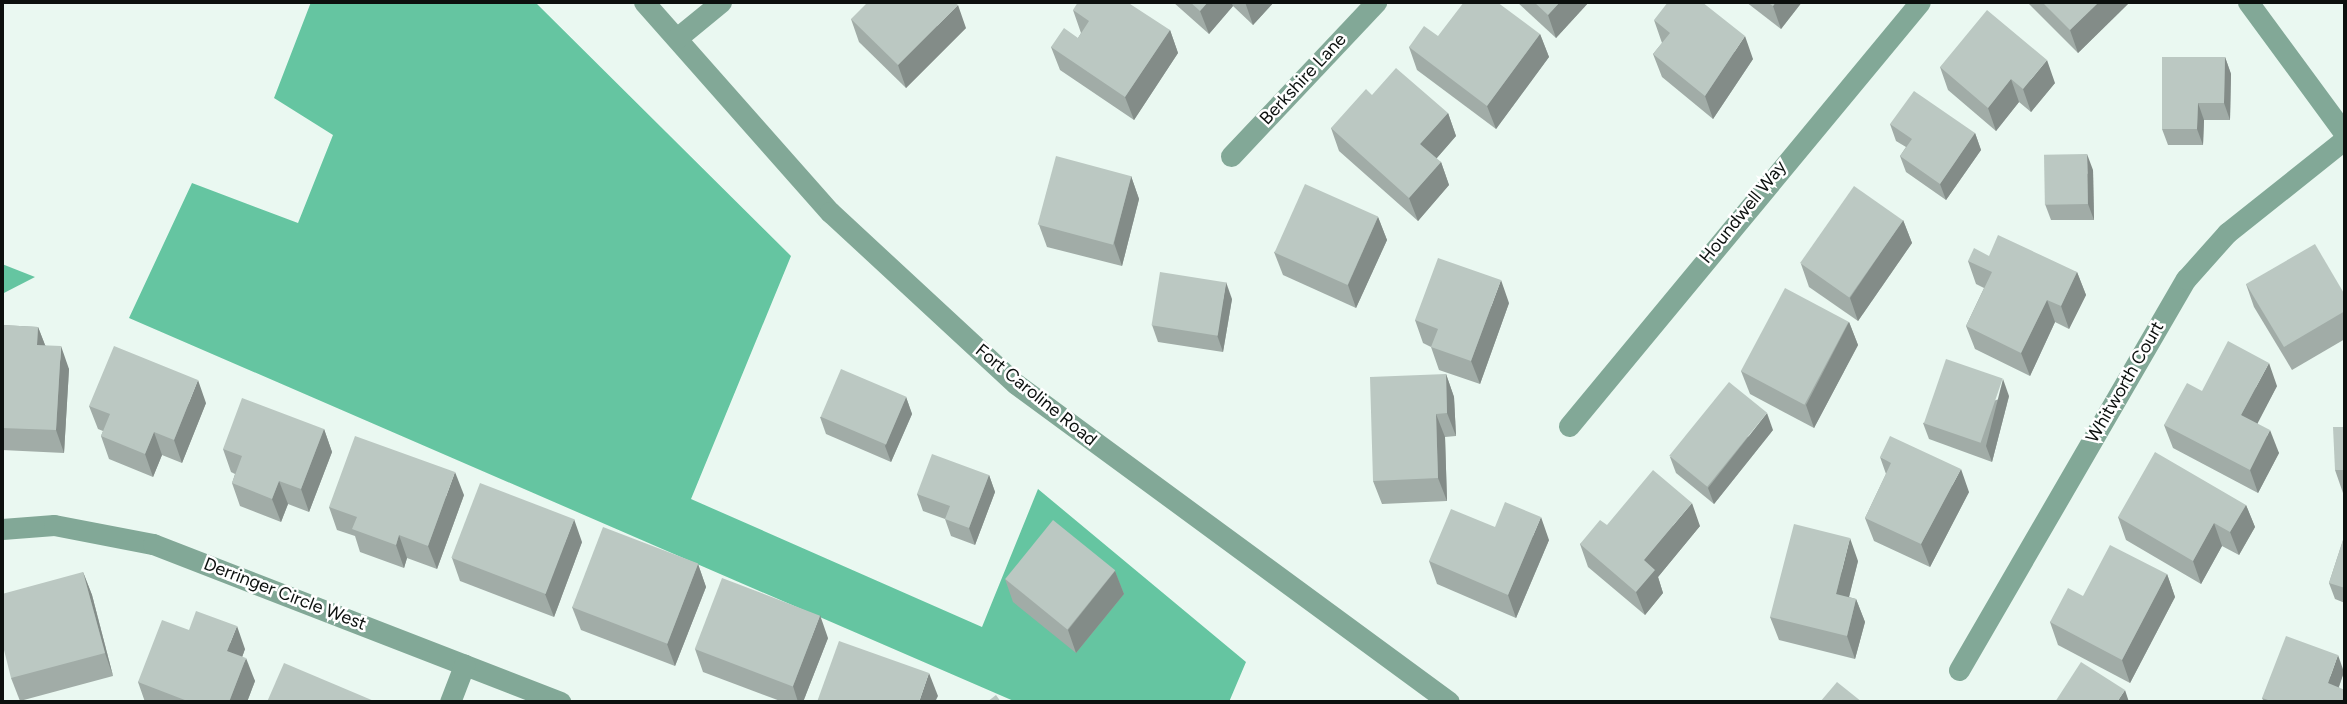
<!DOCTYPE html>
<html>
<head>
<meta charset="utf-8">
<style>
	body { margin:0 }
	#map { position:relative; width:2347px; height:704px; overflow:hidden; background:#eaf8f1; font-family:Figtree,sans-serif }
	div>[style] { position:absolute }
	.forest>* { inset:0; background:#65c5a1 }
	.minor>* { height:21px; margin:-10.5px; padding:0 10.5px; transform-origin:10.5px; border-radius:10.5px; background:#82a897 }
	.wall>* { inset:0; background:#a1aca7 }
	.shaded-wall>* { inset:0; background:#838c88 }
	.building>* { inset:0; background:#bbc8c2; transform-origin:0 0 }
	span { translate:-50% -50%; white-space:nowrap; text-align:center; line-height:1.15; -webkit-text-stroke:5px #fff; paint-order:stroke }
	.street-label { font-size:18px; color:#0c100e }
	.frame { position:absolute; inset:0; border:4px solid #0c100e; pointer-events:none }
</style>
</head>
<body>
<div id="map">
	<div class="forest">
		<div style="clip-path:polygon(311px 2px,535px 2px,791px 256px,691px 499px,982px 627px,1038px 489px,1246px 662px,1229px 702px,1016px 702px,129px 318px,192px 183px,298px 223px,333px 135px,274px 98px)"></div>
		<div style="clip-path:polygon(2px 264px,35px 277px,2px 294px)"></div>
	</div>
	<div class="minor">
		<div style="left:644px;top:2px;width:281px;rotate:48.5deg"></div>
		<div style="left:830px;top:212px;width:253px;rotate:42.8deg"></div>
		<div style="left:1016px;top:384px;width:537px;rotate:36.29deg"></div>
		<div style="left:2248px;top:2px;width:164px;rotate:53.7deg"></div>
		<div style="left:677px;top:38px;width:57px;rotate:-39.3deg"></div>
		<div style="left:1231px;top:156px;width:212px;rotate:-46.7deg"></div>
		<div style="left:1569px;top:426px;width:550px;rotate:-50.38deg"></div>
		<div style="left:2px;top:529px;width:52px;rotate:-4.4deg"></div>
		<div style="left:54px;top:525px;width:101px;rotate:10.9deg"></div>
		<div style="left:153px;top:544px;width:437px;rotate:21.2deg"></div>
		<div style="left:1959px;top:670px;width:452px;rotate:-59.9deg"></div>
		<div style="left:2186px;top:279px;width:62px;rotate:-48.3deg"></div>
		<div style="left:2227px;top:233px;width:151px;rotate:-38.5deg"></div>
		<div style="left:450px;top:702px;width:40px;rotate:-69deg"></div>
	</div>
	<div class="wall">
		<div style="clip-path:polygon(1173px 2px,1274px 2px,1253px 25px,1233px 6px,1209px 34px)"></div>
		<div style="clip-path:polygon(1517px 2px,1589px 2px,1556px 38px)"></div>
		<div style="clip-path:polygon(1746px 2px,1802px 2px,1781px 29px)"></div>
		<div style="clip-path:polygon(2027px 2px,2130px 2px,2078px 53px)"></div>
		<div style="clip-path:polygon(1073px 10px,1170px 30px,1178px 53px,1134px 120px,1060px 70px,1051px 47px,1078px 38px,1081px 33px)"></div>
		<div style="clip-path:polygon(851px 19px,966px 28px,906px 88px,859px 42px)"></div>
		<div style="clip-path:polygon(1654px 20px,1753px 59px,1713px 119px,1662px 77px,1653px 54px,1662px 43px)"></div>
		<div style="clip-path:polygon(1540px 34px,1549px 57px,1496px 129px,1417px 70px,1409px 47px,1438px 36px)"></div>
		<div style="clip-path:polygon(2225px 57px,2231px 74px,2230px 120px,2204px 120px,2203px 145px,2168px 145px,2162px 129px)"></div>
		<div style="clip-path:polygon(1940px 67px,2055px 83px,2031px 112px,2019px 102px,1996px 131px,1948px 90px)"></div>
		<div style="clip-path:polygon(1448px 113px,1456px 136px,1436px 159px,1441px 162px,1449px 185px,1418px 221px,1339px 151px,1331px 128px)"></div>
		<div style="clip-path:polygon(1890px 124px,1975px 133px,1981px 150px,1946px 200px,1906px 172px,1900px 156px,1906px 147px,1896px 141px)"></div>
		<div style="clip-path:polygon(2093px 170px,2094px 220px,2051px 220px,2045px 204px)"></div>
		<div style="clip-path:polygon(1131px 176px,1139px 199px,1122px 266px,1047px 247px,1039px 225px)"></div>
		<div style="clip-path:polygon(1378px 217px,1387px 240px,1356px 308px,1283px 275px,1274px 252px)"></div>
		<div style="clip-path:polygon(1903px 220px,1912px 243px,1858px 321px,1809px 287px,1801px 264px)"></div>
		<div style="clip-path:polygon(1989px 256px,2077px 272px,2086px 295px,2069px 329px,2055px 322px,2030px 376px,1975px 349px,1966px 326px,1984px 288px,1976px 284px,1968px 261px)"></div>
		<div style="clip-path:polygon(2246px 284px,2345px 295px,2345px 339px,2292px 370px,2254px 307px)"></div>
		<div style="clip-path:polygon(1232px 299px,1223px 352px,1158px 342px,1152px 325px)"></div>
		<div style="clip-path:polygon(1509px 303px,1480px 384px,1439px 370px,1431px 347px,1423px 343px,1415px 320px)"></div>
		<div style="clip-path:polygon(1849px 322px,1858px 345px,1814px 428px,1750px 394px,1741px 371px)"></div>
		<div style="clip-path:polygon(2px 325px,38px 327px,45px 345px,69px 369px,64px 453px,2px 450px)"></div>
		<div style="clip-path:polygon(1446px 374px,1454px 397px,1456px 436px,1445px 437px,1447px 501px,1382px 504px,1373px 481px)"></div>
		<div style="clip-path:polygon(2277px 386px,2257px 423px,2279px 453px,2258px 493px,2173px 448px,2164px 425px,2202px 391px)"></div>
		<div style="clip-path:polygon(2009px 396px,1992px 462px,1929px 439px,1923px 423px)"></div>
		<div style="clip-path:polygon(906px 397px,912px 414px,891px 462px,826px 434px,820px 417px)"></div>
		<div style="clip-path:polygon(206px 403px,182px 463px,162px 455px,153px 477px,109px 459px,101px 436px,103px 431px,98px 429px,89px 406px)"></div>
		<div style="clip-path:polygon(2345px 427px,2345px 493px,2343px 493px,2335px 470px)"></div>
		<div style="clip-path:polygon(324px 429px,332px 452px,309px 512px,288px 504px,281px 522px,240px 506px,232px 483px,235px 474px,231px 472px,223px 449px)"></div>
		<div style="clip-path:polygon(1773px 430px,1714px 504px,1676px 473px,1670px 457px)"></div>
		<div style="clip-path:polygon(1880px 457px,1969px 492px,1930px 567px,1874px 541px,1865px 518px,1886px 474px)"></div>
		<div style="clip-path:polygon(989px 475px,995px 492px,975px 545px,951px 536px,945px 519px,923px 511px,917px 494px)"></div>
		<div style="clip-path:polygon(464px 495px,437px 569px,407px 558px,404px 568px,360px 552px,355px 536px,337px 530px,329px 507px)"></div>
		<div style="clip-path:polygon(2246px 505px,2255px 527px,2239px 555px,2222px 546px,2201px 584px,2126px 540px,2118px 517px)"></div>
		<div style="clip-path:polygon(1607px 525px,1700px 526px,1658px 577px,1663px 593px,1645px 615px,1588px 567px,1580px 544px)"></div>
		<div style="clip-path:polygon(1495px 527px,1549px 540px,1516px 618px,1437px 584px,1429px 561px)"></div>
		<div style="clip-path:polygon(2345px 534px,2345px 603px,2335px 599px,2329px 583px)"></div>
		<div style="clip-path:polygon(582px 542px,554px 617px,460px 581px,452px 558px)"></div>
		<div style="clip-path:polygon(1858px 561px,1849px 597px,1856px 599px,1865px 622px,1855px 659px,1779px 640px,1770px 617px)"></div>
		<div style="clip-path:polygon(698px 564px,706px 587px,675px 666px,581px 630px,572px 607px)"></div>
		<div style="clip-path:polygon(1115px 571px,1124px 594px,1076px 653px,1013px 602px,1005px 579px)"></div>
		<div style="clip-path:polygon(83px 572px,92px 595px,113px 676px,20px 701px,11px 678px)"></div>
		<div style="clip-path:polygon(2167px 574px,2175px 597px,2130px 683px,2058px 645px,2050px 622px,2083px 596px)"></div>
		<div style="clip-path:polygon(189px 630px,245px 649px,242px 657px,255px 681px,247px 702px,145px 702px,138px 682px)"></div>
		<div style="clip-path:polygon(828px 638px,803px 702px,783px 702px,703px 672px,695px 649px)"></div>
		<div style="clip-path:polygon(2344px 672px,2339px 687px,2345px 702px,2264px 702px,2262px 698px)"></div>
	</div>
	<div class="shaded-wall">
		<div style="clip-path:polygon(1208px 2px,1231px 2px,1233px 6px,1209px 34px,1200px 11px)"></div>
		<div style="clip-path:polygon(1245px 2px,1274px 2px,1253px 25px)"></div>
		<div style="clip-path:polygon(1560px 2px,1589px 2px,1556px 38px,1548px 15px)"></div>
		<div style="clip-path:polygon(1776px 2px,1802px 2px,1781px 29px,1773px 6px)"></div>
		<div style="clip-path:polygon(2099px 2px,2130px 2px,2078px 53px,2070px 30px)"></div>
		<div style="clip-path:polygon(958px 5px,966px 28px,906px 88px,898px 65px)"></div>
		<div style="clip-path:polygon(1170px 30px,1178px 53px,1134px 120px,1125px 97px)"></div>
		<div style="clip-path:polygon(1540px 34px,1549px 57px,1496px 129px,1487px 106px)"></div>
		<div style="clip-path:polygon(1745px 36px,1753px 59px,1713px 119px,1705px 96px)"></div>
		<div style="clip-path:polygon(2225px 57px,2231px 74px,2230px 120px,2224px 103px)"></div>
		<div style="clip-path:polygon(2047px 60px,2055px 83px,2031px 112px,2023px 89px)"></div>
		<div style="clip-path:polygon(2011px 79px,2019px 102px,1996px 131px,1988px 108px)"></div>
		<div style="clip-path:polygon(2198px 103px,2204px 120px,2203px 145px,2197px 129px)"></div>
		<div style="clip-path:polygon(1448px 113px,1456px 136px,1429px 167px,1420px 144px)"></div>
		<div style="clip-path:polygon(1975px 133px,1981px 150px,1946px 200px,1940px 184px)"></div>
		<div style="clip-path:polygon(2087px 154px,2093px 170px,2094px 220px,2088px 204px)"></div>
		<div style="clip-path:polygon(1441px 162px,1449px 185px,1418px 221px,1409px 198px)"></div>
		<div style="clip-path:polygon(1131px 176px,1139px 199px,1122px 266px,1114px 243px)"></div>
		<div style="clip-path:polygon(1378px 217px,1387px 240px,1356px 308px,1348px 285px)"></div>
		<div style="clip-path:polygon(1903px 220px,1912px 243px,1858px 321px,1850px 298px)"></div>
		<div style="clip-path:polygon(2077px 272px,2086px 295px,2069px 329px,2061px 306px)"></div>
		<div style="clip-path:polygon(1501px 280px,1509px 303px,1480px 384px,1471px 361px)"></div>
		<div style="clip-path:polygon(1226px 282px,1232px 299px,1223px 352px,1217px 335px)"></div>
		<div style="clip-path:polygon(2047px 300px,2055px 322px,2030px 376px,2021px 353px)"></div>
		<div style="clip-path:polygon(1849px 322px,1858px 345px,1814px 428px,1806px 405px)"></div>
		<div style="clip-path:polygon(38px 327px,47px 350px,37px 345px)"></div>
		<div style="clip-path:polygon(61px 346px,69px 369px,64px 453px,56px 430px)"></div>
		<div style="clip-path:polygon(2269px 363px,2277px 386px,2250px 438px,2241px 415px)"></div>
		<div style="clip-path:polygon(1446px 374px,1454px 397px,1456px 436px,1447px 413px)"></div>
		<div style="clip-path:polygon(2003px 379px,2009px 396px,1992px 462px,1986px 446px)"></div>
		<div style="clip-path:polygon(198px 380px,206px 403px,182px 463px,174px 440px)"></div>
		<div style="clip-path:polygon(906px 397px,912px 414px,891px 462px,885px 446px)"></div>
		<div style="clip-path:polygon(1767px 413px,1773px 430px,1714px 504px,1708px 488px)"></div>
		<div style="clip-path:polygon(1436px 414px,1445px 437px,1447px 501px,1438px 478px)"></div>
		<div style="clip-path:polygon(324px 429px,332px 452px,309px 512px,301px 489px)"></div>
		<div style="clip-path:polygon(2270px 430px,2279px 453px,2258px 493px,2250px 470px)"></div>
		<div style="clip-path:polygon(154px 432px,162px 455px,153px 477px,145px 454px)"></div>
		<div style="clip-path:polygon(1961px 469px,1969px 492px,1930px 567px,1921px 544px)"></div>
		<div style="clip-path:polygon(455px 472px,464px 495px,437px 569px,428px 546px)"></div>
		<div style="clip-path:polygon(989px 475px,995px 492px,975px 545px,969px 528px)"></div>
		<div style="clip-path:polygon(279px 481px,288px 504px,281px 522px,272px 499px)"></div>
		<div style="clip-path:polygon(1692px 503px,1700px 526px,1658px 577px,1663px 593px,1645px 615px,1636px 592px,1644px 560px)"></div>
		<div style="clip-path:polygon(2246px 505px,2255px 527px,2239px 555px,2230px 532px)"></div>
		<div style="clip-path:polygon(1541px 517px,1549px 540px,1516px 618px,1508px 595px)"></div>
		<div style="clip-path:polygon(574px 519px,582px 542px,554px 617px,545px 594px)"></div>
		<div style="clip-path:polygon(2214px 523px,2222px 546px,2201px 584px,2193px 561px)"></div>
		<div style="clip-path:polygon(399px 535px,407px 558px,404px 568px,396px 545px)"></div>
		<div style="clip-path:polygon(1850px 538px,1858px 561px,1844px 617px,1836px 594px)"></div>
		<div style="clip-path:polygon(698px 564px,706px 587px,675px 666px,667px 644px)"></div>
		<div style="clip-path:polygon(1115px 571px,1124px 594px,1076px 653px,1068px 630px)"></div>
		<div style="clip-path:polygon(83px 572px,92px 595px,113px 676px,105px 653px)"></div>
		<div style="clip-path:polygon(2167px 574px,2175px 597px,2130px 683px,2122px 660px)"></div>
		<div style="clip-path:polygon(1856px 599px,1865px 622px,1855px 659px,1847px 636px)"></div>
		<div style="clip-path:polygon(820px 615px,828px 638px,803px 702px,798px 702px,793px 686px)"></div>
		<div style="clip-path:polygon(237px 626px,245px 649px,236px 674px,227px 651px)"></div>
		<div style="clip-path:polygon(2338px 655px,2344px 672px,2334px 700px,2328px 683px)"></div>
		<div style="clip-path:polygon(246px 658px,255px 681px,247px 702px,229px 702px)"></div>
		<div style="clip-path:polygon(929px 673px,938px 696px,935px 702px,919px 702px)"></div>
		<div style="clip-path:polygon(2125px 690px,2129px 702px,2117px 702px)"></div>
	</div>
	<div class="building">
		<div style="clip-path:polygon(868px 2px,954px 2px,958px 5px,898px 65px,851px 19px)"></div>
		<div style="clip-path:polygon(1078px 2px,1127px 2px,1170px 30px,1125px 97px,1051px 47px,1064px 28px,1078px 38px,1089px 21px,1073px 10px)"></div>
		<div style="clip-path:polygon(1190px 2px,1208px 2px,1200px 11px)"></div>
		<div style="clip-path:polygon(1464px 2px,1497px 2px,1540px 34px,1487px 106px,1409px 47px,1424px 26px,1438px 36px)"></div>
		<div style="clip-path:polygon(1534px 2px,1560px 2px,1548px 15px)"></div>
		<div style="clip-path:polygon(1668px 2px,1702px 2px,1745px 36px,1705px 96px,1653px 54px,1670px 33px,1654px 20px)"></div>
		<div style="clip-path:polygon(1767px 2px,1776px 2px,1773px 6px)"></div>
		<div style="clip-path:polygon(2042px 2px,2099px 2px,2070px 30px)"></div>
		<div style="clip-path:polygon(1987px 10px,2047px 60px,2023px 89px,2011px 79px,1988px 108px,1940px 67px)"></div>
		<div style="clip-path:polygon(2162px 57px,2225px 57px,2224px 103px,2198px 103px,2197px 129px,2162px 129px)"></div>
		<div style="clip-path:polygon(1396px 68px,1448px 113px,1420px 144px,1441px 162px,1409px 198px,1331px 128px,1366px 89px,1372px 95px)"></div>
		<div style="clip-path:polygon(1914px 91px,1975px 133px,1940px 184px,1900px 156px,1912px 139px,1890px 124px)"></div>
		<div style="left:2087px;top:154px;width:50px;height:43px;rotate:89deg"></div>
		<div style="left:1056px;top:156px;width:78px;height:71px;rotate:15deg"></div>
		<div style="left:1305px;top:184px;width:80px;height:75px;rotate:24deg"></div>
		<div style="left:1854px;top:186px;width:60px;height:94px;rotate:35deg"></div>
		<div style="clip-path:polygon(1998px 235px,2077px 272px,2061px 306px,2047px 300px,2021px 353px,1966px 326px,1992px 272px,1968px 261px,1974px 248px,1989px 256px)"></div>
		<div style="clip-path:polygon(2315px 244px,2345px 295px,2345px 311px,2284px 347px,2246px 284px)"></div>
		<div style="clip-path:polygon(1438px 258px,1501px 280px,1471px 361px,1431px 347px,1438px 329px,1415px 320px)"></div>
		<div style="left:1160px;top:272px;width:67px;height:54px;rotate:9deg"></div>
		<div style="left:1785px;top:288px;width:72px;height:94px;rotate:28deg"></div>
		<div style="clip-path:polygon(2px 325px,38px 327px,37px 345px,61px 346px,56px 430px,2px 428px)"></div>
		<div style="clip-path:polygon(2228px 341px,2269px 363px,2241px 415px,2270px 430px,2250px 470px,2164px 425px,2187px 383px,2202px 391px)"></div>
		<div style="clip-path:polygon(114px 346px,198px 380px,174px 440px,154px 432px,145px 454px,101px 436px,110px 414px,89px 406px)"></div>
		<div style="left:1946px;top:359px;width:60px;height:68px;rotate:19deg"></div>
		<div style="left:841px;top:369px;width:71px;height:52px;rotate:23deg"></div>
		<div style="clip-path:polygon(1446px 374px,1447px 413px,1436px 414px,1438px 478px,1373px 481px,1370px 377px)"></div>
		<div style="left:1729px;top:382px;width:49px;height:95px;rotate:39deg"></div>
		<div style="clip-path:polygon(242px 398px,324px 429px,301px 489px,279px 481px,272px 499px,232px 483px,242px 456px,223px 449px)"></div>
		<div style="clip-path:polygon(2333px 427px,2345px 427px,2345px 470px,2335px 470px)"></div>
		<div style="clip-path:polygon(355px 436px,455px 472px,428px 546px,399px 535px,396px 545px,352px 529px,357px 517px,329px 507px)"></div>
		<div style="clip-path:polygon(1890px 436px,1961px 469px,1921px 544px,1865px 518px,1891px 463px,1880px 457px)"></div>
		<div style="clip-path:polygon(2155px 452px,2246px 505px,2230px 532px,2214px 523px,2193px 561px,2118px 517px)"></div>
		<div style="clip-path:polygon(932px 454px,989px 475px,969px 528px,945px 519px,950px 506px,917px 494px)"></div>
		<div style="clip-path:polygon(1653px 470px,1692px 503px,1644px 560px,1655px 570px,1636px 592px,1580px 544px,1600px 520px,1607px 525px)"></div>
		<div style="left:480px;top:483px;width:101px;height:80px;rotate:21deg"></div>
		<div style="clip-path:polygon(1505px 502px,1541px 517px,1508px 595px,1429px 561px,1451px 509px,1495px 527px)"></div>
		<div style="left:1053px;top:520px;width:80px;height:76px;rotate:39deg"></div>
		<div style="clip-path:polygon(1794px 524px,1850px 538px,1836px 594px,1856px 599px,1847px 636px,1770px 617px)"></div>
		<div style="left:603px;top:527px;width:102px;height:86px;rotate:21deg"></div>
		<div style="clip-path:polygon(2345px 534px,2345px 588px,2329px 583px)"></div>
		<div style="clip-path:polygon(2110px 545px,2167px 574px,2122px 660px,2050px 622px,2068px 588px,2083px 596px)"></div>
		<div style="clip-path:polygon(83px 572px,105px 653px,11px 678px,2px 642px,2px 594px)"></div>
		<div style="left:722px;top:578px;width:105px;height:76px;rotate:21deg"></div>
		<div style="clip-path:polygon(196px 611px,237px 626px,227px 651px,246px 658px,229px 702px,190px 702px,138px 682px,162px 620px,189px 630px)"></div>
		<div style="clip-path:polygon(2286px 636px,2338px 655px,2328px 683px,2345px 690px,2342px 702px,2274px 702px,2262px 698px)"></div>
		<div style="clip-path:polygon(839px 641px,929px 673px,919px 702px,817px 702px)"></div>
		<div style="clip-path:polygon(2081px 662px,2125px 690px,2117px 702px,2055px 702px)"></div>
		<div style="clip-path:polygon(284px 663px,374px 701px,374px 702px,267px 702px)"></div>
		<div style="clip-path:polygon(1837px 682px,1862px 702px,1820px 702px)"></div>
		<div style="clip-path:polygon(996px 695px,1001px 702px,987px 702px)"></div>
	</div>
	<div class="street-label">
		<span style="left:1303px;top:79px;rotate:-47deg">Berkshire Lane</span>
		<span style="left:1743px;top:212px;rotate:-51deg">Houndwell Way</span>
		<span style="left:2125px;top:382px;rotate:-60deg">Whitworth Court</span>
		<span style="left:1036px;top:395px;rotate:39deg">Fort Caroline Road</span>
		<span style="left:285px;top:594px;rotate:21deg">Derringer Circle West</span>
	</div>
	<div class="frame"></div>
</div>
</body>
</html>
